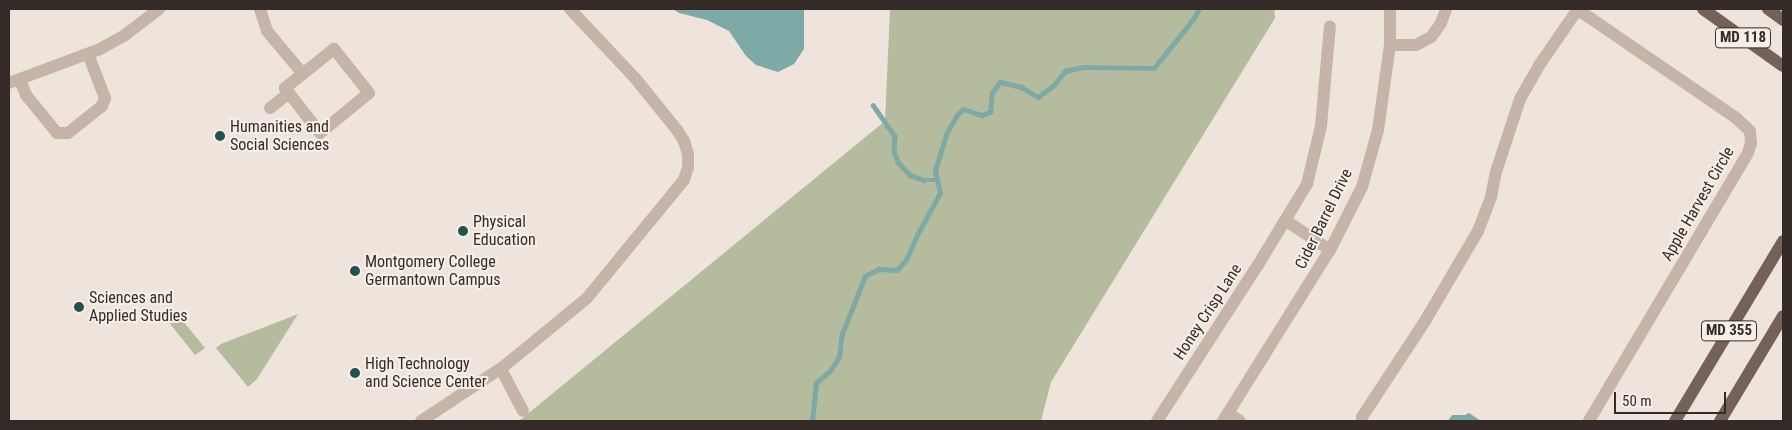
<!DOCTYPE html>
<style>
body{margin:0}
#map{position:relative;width:1792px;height:430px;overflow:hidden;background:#efe4dc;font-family:"Roboto Condensed",sans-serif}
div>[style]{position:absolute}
.green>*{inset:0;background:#b4bc9d}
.water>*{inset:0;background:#7da9a7}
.stream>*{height:4.5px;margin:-2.25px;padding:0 2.25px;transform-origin:2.25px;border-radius:2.25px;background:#7da9a7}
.minor>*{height:12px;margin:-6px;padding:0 6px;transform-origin:6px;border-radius:6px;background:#c6b4a9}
.major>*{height:12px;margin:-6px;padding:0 6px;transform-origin:6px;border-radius:6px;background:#74615a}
.dots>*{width:14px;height:14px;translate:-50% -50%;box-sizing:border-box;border:2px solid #f7efe7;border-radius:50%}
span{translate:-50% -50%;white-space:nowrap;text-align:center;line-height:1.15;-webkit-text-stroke:4px #f7efe7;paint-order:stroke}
.shield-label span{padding:1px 4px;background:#f7efe7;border:1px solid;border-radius:4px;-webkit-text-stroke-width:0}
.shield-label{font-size:15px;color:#342b28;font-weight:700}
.poi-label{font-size:16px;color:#342b28}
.left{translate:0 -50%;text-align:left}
.street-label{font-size:16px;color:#342b28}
.frame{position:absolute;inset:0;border:10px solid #342b28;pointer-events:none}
.scale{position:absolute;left:1614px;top:392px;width:112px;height:22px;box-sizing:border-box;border:2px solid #342b28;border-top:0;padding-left:6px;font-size:15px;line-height:18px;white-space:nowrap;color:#342b28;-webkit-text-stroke:4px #f7efe7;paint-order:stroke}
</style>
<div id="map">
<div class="green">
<div style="clip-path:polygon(890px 9px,1274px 9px,1275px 18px,1051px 382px,1041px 421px,519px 421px,885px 121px)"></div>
<div style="clip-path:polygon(170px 309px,172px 312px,174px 310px,205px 348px,195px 355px,163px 315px)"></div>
<div style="clip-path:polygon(298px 314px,257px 379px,248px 387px,216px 348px,221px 344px)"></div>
</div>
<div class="water">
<div style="clip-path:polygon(673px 9px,804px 9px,804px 49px,794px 64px,778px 72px,756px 65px,746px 56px,729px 31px,707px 20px,679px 13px)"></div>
<div style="clip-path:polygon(1469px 413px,1481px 421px,1448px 421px,1452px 415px,1465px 415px)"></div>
</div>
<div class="stream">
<div style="left:873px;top:105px;width:38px;rotate:55deg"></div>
<div style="left:895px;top:136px;width:15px;rotate:94deg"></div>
<div style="left:894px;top:151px;width:12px;rotate:70deg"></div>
<div style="left:898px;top:162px;width:18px;rotate:47deg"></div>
<div style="left:910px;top:175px;width:15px;rotate:20deg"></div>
<div style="left:924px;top:180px;width:13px"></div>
<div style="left:812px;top:421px;width:38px;rotate:-84deg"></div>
<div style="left:816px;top:383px;width:18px;rotate:-41deg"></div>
<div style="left:830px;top:371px;width:17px;rotate:-57deg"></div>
<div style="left:839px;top:357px;width:23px;rotate:-83deg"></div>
<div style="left:842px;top:334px;width:62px;rotate:-68.4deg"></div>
<div style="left:865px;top:276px;width:16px;rotate:-27deg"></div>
<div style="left:879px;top:269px;width:18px;rotate:3deg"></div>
<div style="left:897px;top:270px;width:13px;rotate:-48deg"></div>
<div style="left:906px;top:260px;width:27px;rotate:-66deg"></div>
<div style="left:917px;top:235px;width:48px;rotate:-61.3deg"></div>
<div style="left:940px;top:193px;width:23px;rotate:-103deg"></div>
<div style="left:935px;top:171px;width:39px;rotate:-73deg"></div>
<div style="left:946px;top:134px;width:22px;rotate:-60deg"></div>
<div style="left:957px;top:115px;width:8px;rotate:-45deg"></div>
<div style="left:963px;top:109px;width:20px;rotate:18deg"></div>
<div style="left:982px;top:115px;width:9px;rotate:-21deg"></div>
<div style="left:990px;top:112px;width:19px;rotate:-84deg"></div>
<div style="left:992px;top:93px;width:14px;rotate:-54deg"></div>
<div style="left:1000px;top:82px;width:22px;rotate:13deg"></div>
<div style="left:1021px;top:87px;width:20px;rotate:30deg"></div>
<div style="left:1038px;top:97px;width:20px;rotate:-37deg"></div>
<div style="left:1054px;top:85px;width:18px;rotate:-52deg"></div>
<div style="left:1065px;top:71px;width:19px;rotate:-12deg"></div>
<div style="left:1084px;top:67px;width:70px;rotate:0.8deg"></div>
<div style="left:1154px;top:68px;width:64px;rotate:-51.3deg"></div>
<div style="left:1194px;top:18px;width:10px;rotate:-61deg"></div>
</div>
<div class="minor">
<div style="left:260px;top:9px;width:23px;rotate:72deg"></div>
<div style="left:267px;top:31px;width:56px;rotate:50.1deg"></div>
<div style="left:1577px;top:9px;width:193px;rotate:34.4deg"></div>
<div style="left:1736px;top:118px;width:19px;rotate:43deg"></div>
<div style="left:1750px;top:131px;width:12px;rotate:85deg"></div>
<div style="left:1751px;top:143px;width:10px;rotate:107deg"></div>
<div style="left:1748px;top:153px;width:312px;rotate:120.7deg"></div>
<div style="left:1390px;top:45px;width:26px"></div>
<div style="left:1416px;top:45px;width:17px;rotate:-28deg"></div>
<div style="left:1431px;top:37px;width:17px;rotate:-54deg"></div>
<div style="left:1441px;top:23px;width:15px;rotate:-70deg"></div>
<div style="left:334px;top:49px;width:56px;rotate:51.5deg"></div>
<div style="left:369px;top:93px;width:63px;rotate:140.8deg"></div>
<div style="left:320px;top:133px;width:57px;rotate:-127.9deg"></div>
<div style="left:285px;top:88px;width:63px;rotate:-38.5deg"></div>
<div style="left:20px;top:80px;width:16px;rotate:68deg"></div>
<div style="left:26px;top:95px;width:49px;rotate:50.8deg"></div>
<div style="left:57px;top:133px;width:11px"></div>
<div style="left:68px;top:133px;width:43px;rotate:-38.5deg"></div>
<div style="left:102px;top:106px;width:9px;rotate:-69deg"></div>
<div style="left:105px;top:98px;width:47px;rotate:-111.1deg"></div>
<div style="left:9px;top:83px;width:97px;rotate:-20.5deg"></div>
<div style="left:100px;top:49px;width:29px;rotate:-29deg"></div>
<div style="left:125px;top:35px;width:43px;rotate:-37.4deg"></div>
<div style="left:270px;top:108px;width:24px;rotate:-38deg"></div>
<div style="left:1285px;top:220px;width:54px;rotate:33.7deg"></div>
<div style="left:501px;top:369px;width:47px;rotate:62.4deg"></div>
<div style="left:1228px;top:413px;width:14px;rotate:34deg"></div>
<div style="left:421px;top:421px;width:98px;rotate:-33.4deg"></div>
<div style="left:503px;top:367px;width:109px;rotate:-39.4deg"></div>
<div style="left:587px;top:298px;width:153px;rotate:-50.6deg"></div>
<div style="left:684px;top:180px;width:14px;rotate:-73deg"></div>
<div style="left:688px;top:167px;width:13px;rotate:-90deg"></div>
<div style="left:688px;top:154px;width:14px;rotate:-107deg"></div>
<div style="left:684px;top:141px;width:13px;rotate:-122deg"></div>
<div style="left:677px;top:130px;width:67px;rotate:-128.9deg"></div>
<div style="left:635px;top:78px;width:95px;rotate:-133.3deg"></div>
<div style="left:1157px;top:421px;width:186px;rotate:-57.1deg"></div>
<div style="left:1258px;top:265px;width:95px;rotate:-58.8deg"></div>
<div style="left:1307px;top:184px;width:60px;rotate:-76.4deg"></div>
<div style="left:1321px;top:126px;width:100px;rotate:-84.9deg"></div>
<div style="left:1223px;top:421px;width:202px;rotate:-58deg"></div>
<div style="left:1330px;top:250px;width:71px;rotate:-63.1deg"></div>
<div style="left:1362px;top:187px;width:59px;rotate:-74.3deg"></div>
<div style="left:1378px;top:130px;width:86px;rotate:-82deg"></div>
<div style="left:1390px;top:45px;width:36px;rotate:-90deg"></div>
<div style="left:1362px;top:421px;width:4px;rotate:-90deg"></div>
<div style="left:1362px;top:417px;width:115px;rotate:-56.7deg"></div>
<div style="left:1425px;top:321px;width:104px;rotate:-59.5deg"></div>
<div style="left:1478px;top:231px;width:36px;rotate:-69deg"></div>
<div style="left:1491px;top:197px;width:25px;rotate:-79deg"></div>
<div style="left:1496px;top:172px;width:77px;rotate:-71.8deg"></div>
<div style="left:1520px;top:99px;width:40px;rotate:-60.3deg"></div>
<div style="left:1540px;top:64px;width:67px;rotate:-55.4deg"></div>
</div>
<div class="major">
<div style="left:1703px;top:9px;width:98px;rotate:35.5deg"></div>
<div style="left:1768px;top:9px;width:19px;rotate:36deg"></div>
<div style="left:1675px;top:421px;width:210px;rotate:-59deg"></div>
<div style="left:1720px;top:421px;width:122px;rotate:-59deg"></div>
</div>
<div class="dots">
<div style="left:220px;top:136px;background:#225150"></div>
<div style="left:463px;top:231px;background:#225150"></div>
<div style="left:355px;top:271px;background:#225150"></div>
<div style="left:79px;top:307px;background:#225150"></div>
<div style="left:355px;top:373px;background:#225150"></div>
</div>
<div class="shield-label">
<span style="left:1743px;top:38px">MD 118</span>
<span style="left:1729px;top:331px">MD 355</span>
</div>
<div class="poi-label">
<span class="left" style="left:230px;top:136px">Humanities and<br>Social Sciences</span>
<span class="left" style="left:473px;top:231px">Physical<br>Education</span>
<span class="left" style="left:365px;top:271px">Montgomery College<br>Germantown Campus</span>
<span class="left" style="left:89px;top:307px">Sciences and<br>Applied Studies</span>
<span class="left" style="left:365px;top:373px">High Technology<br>and Science Center</span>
</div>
<div class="street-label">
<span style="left:1698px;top:204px;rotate:-60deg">Apple Harvest Circle</span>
<span style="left:1324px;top:219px;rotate:-64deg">Cider Barrel Drive</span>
<span style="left:1208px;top:312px;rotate:-57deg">Honey Crisp Lane</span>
</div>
<div class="frame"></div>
<div class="scale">50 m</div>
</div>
